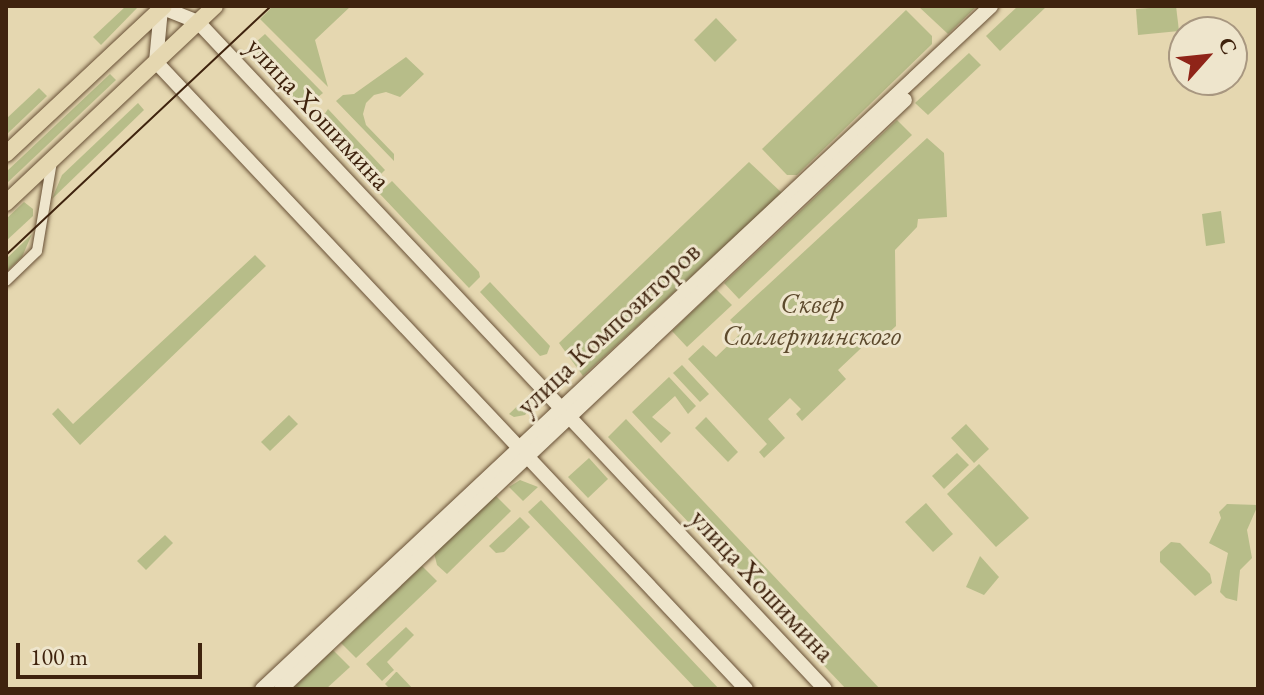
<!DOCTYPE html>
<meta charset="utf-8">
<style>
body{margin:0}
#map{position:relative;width:1264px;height:695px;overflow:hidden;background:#e5d7b0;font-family:"EB Garamond",serif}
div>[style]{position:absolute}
.green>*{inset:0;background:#b7bd89}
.roads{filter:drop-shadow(0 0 2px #685036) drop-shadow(0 0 2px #685036)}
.minor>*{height:10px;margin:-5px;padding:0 5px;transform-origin:5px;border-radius:5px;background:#eee5cc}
.tertiary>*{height:14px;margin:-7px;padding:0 7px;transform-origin:7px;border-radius:7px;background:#eee5cc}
.primary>*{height:16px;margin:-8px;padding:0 8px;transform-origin:8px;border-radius:8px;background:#e5d7b0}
.tram>*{height:2px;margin:-1px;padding:0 1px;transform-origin:1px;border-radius:1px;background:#3f230e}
span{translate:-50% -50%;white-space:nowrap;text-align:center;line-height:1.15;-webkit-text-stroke:6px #eee5cc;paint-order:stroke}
.street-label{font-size:28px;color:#3f230e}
.park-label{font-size:28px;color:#5d4a2d;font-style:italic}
.frame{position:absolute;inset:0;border:8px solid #3f230e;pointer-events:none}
.north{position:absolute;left:1168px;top:16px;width:80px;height:80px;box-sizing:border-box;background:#eee5cc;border:2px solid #a89780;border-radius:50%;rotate:63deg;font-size:22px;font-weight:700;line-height:32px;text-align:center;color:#3f230e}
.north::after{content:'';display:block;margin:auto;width:28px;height:36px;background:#8f2418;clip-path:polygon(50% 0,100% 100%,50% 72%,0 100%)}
.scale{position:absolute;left:16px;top:643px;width:186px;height:36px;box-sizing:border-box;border:4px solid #3f230e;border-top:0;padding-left:10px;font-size:24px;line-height:28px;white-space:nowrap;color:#3f230e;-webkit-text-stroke:6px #eee5cc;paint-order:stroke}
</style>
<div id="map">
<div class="green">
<div style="clip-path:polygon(126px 6px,139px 6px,101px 45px,93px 37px)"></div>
<div style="clip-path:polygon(273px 6px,351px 6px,315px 40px,328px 87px,260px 19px)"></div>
<div style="clip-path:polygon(918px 6px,977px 6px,948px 34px)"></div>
<div style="clip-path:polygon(1018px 6px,1047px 6px,1000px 51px,986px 36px)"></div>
<div style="clip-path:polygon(1176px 6px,1179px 31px,1138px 35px,1136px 9px)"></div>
<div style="clip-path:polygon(906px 10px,932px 36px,932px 44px,797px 175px,787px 175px,762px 149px)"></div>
<div style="clip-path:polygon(716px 18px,737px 40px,715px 62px,694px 40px)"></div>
<div style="clip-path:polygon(265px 34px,323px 93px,312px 102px,297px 104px,246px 51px)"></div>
<div style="clip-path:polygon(969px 53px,981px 65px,928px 115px,915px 103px)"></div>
<div style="clip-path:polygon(406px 57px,424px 74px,400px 97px,386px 92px,374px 95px,366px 103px,363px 114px,366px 125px,394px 154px,394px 161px,336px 101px,343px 95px,354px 94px)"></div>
<div style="clip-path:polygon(110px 74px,116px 80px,6px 184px,6px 172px)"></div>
<div style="clip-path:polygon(39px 88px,47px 96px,6px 135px,6px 119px)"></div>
<div style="clip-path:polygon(138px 103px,144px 110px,52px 199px,62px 175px)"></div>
<div style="clip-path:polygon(328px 109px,385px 170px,373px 182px,322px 128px,319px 122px)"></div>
<div style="clip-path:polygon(897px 120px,912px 135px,739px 299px,724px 283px)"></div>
<div style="clip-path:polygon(927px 138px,944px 153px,947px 217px,918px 219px,917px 227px,895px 250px,896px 326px,884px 337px,876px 334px,838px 370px,846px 379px,802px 421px,796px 414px,801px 409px,790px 398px,768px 419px,785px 438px,764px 458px,759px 452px,767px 444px,688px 359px,703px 345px,716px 357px,742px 332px,730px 320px)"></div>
<div style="clip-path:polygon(749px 162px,782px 193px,583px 376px,559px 343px)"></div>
<div style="clip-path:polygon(392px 181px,479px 272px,480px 277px,469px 288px,379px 193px)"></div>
<div style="clip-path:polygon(24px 202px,33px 209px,33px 216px,6px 241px,6px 219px)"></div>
<div style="clip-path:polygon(1221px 211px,1225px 243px,1206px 246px,1202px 214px)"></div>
<div style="clip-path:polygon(32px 234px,22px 257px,6px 272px,6px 259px)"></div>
<div style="clip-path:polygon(255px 255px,266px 266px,80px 445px,52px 414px,58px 408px,73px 424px)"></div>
<div style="clip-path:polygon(490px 282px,550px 346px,547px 354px,540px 356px,480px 292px)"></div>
<div style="clip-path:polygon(716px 289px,732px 305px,687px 347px,672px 331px)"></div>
<div style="clip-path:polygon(682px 365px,709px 394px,700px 402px,673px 373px)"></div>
<div style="clip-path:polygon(669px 377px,696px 406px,688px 414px,675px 396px,652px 417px,671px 433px,661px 443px,632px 412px)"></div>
<div style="clip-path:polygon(528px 396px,533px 405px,525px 415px,514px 417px,509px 414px)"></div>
<div style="clip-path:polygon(289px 415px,298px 424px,270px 451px,261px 442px)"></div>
<div style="clip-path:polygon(706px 417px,738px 452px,728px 462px,695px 428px)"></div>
<div style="clip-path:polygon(626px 419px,880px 689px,846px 689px,608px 437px)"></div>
<div style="clip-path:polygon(966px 424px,989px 449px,974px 463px,951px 438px)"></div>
<div style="clip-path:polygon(957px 453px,969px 465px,944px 489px,932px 476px)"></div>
<div style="clip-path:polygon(589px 458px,608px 479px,588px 498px,568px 477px)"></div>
<div style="clip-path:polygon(979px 464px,1029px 518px,996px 547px,947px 494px)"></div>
<div style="clip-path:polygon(520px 480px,538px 487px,523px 501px,509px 487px)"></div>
<div style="clip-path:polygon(495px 495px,511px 511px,447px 574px,437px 565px,434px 553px)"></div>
<div style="clip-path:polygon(541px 500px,719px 689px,696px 689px,528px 512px)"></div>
<div style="clip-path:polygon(926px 503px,953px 534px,933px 552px,905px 522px)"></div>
<div style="clip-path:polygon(1227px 504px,1258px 505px,1247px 530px,1252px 558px,1240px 570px,1237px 601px,1226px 598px,1220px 592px,1228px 553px,1209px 543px,1221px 518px,1219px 512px)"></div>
<div style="clip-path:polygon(520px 517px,530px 527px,504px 552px,496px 553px,489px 546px)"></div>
<div style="clip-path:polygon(165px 535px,173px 543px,146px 570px,137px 561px)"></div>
<div style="clip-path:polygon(1171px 542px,1180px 543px,1210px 574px,1212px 583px,1195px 596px,1160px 562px,1160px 552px)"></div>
<div style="clip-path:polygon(980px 556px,999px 577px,984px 595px,966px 587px)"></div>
<div style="clip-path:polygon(422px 566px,437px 581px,356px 658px,341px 643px)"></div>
<div style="clip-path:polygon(406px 627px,414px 635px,387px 662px,394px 670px,382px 681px,366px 664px)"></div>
<div style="clip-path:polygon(333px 650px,350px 667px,326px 689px,292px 689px)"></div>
<div style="clip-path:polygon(396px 672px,397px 672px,413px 689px,390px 689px,385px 684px)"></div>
</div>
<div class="roads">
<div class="minor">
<div style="left:6px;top:281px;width:43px;rotate:-44.1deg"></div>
<div style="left:37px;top:251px;width:91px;rotate:-80.5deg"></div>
</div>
<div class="tertiary">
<div style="left:158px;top:6px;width:43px;rotate:21.8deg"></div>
<div style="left:198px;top:22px;width:915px;rotate:46.77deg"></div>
<div style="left:161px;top:9px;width:53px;rotate:95.4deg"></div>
<div style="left:156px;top:62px;width:861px;rotate:46.74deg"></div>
<div style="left:262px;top:689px;width:999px;rotate:-43.13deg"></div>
<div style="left:281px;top:689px;width:858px;rotate:-43.35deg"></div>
</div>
<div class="primary">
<div style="left:6px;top:154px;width:216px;rotate:-43.1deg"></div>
<div style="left:6px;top:203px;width:287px;rotate:-43.3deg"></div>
</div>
</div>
<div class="tram">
<div style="left:6px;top:255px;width:364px;rotate:-43.2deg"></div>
</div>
<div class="street-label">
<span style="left:319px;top:113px;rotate:47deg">улица Хошимина</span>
<span style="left:608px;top:328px;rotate:-43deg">улица Композиторов</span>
<span style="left:763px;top:585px;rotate:47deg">улица Хошимина</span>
</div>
<div class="park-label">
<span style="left:812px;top:319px">Сквер<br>Соллертинского</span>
</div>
<div class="frame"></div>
<div class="north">С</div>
<div class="scale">100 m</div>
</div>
